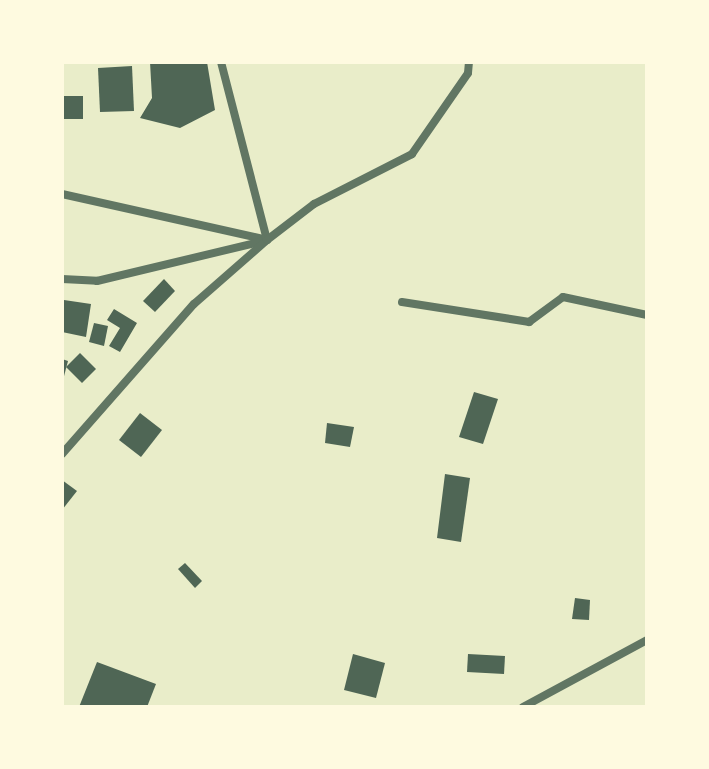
<!DOCTYPE html>
<style>
body{margin:0}
#map{position:relative;width:709px;height:769px;overflow:hidden;background:#e9edc9;font-family:"Varela Round",sans-serif}
div>[style]{position:absolute}
.building>*{inset:0;background:#4f6655}
.minor>*{height:8px;margin:-4px;padding:0 4px;transform-origin:4px;border-radius:4px;background:#617663}
span{translate:-50% -50%;white-space:nowrap;text-align:center;line-height:1.15;-webkit-text-stroke:7px #fefae0;paint-order:stroke}
.frame{position:absolute;inset:0;border:64px solid #fefae0;pointer-events:none}
</style>
<div id="map">
<div class="building">
<div style="clip-path:polygon(150px 62px,207px 62px,215px 110px,180px 128px,140px 118px,152px 98px)"></div>
<div style="clip-path:polygon(132px 66px,134px 111px,100px 112px,98px 68px)"></div>
<div style="clip-path:polygon(62px 96px,83px 96px,83px 119px,62px 119px)"></div>
<div style="clip-path:polygon(164px 279px,175px 291px,155px 312px,143px 301px)"></div>
<div style="clip-path:polygon(64px 300px,91px 304px,86px 337px,62px 332px)"></div>
<div style="clip-path:polygon(114px 309px,137px 323px,120px 352px,109px 346px,120px 328px,107px 320px)"></div>
<div style="clip-path:polygon(94px 323px,108px 326px,104px 346px,89px 342px)"></div>
<div style="clip-path:polygon(80px 353px,96px 369px,82px 383px,66px 367px)"></div>
<div style="clip-path:polygon(62px 359px,68px 361px,63px 380px,62px 380px)"></div>
<div style="clip-path:polygon(474px 392px,498px 399px,483px 444px,459px 437px)"></div>
<div style="clip-path:polygon(140px 413px,162px 430px,141px 457px,119px 440px)"></div>
<div style="clip-path:polygon(327px 423px,354px 427px,350px 447px,325px 443px)"></div>
<div style="clip-path:polygon(445px 474px,470px 478px,461px 542px,437px 538px)"></div>
<div style="clip-path:polygon(62px 480px,77px 491px,62px 510px)"></div>
<div style="clip-path:polygon(185px 563px,202px 581px,195px 588px,178px 569px)"></div>
<div style="clip-path:polygon(575px 598px,590px 600px,589px 620px,572px 619px)"></div>
<div style="clip-path:polygon(353px 654px,385px 663px,376px 698px,344px 690px)"></div>
<div style="clip-path:polygon(468px 654px,505px 656px,504px 674px,467px 672px)"></div>
<div style="clip-path:polygon(97px 662px,156px 684px,147px 707px,79px 707px)"></div>
</div>
<div class="minor">
<div style="left:221px;top:62px;width:184px;rotate:75.5deg"></div>
<div style="left:62px;top:194px;width:206px;rotate:12.6deg"></div>
<div style="left:62px;top:279px;width:35px;rotate:3deg"></div>
<div style="left:97px;top:281px;width:171px;rotate:-13.5deg"></div>
<div style="left:402px;top:302px;width:129px;rotate:8.9deg"></div>
<div style="left:529px;top:322px;width:42px;rotate:-36.3deg"></div>
<div style="left:563px;top:297px;width:86px;rotate:12.1deg"></div>
<div style="left:62px;top:454px;width:200px;rotate:-48.7deg"></div>
<div style="left:194px;top:304px;width:97px;rotate:-41.2deg"></div>
<div style="left:267px;top:240px;width:59px;rotate:-37.5deg"></div>
<div style="left:314px;top:204px;width:110px;rotate:-27deg"></div>
<div style="left:412px;top:154px;width:98px;rotate:-55.3deg"></div>
<div style="left:468px;top:73px;width:11px;rotate:-85deg"></div>
<div style="left:523px;top:707px;width:141px;rotate:-28.4deg"></div>
</div>
<div class="frame"></div>
</div>
